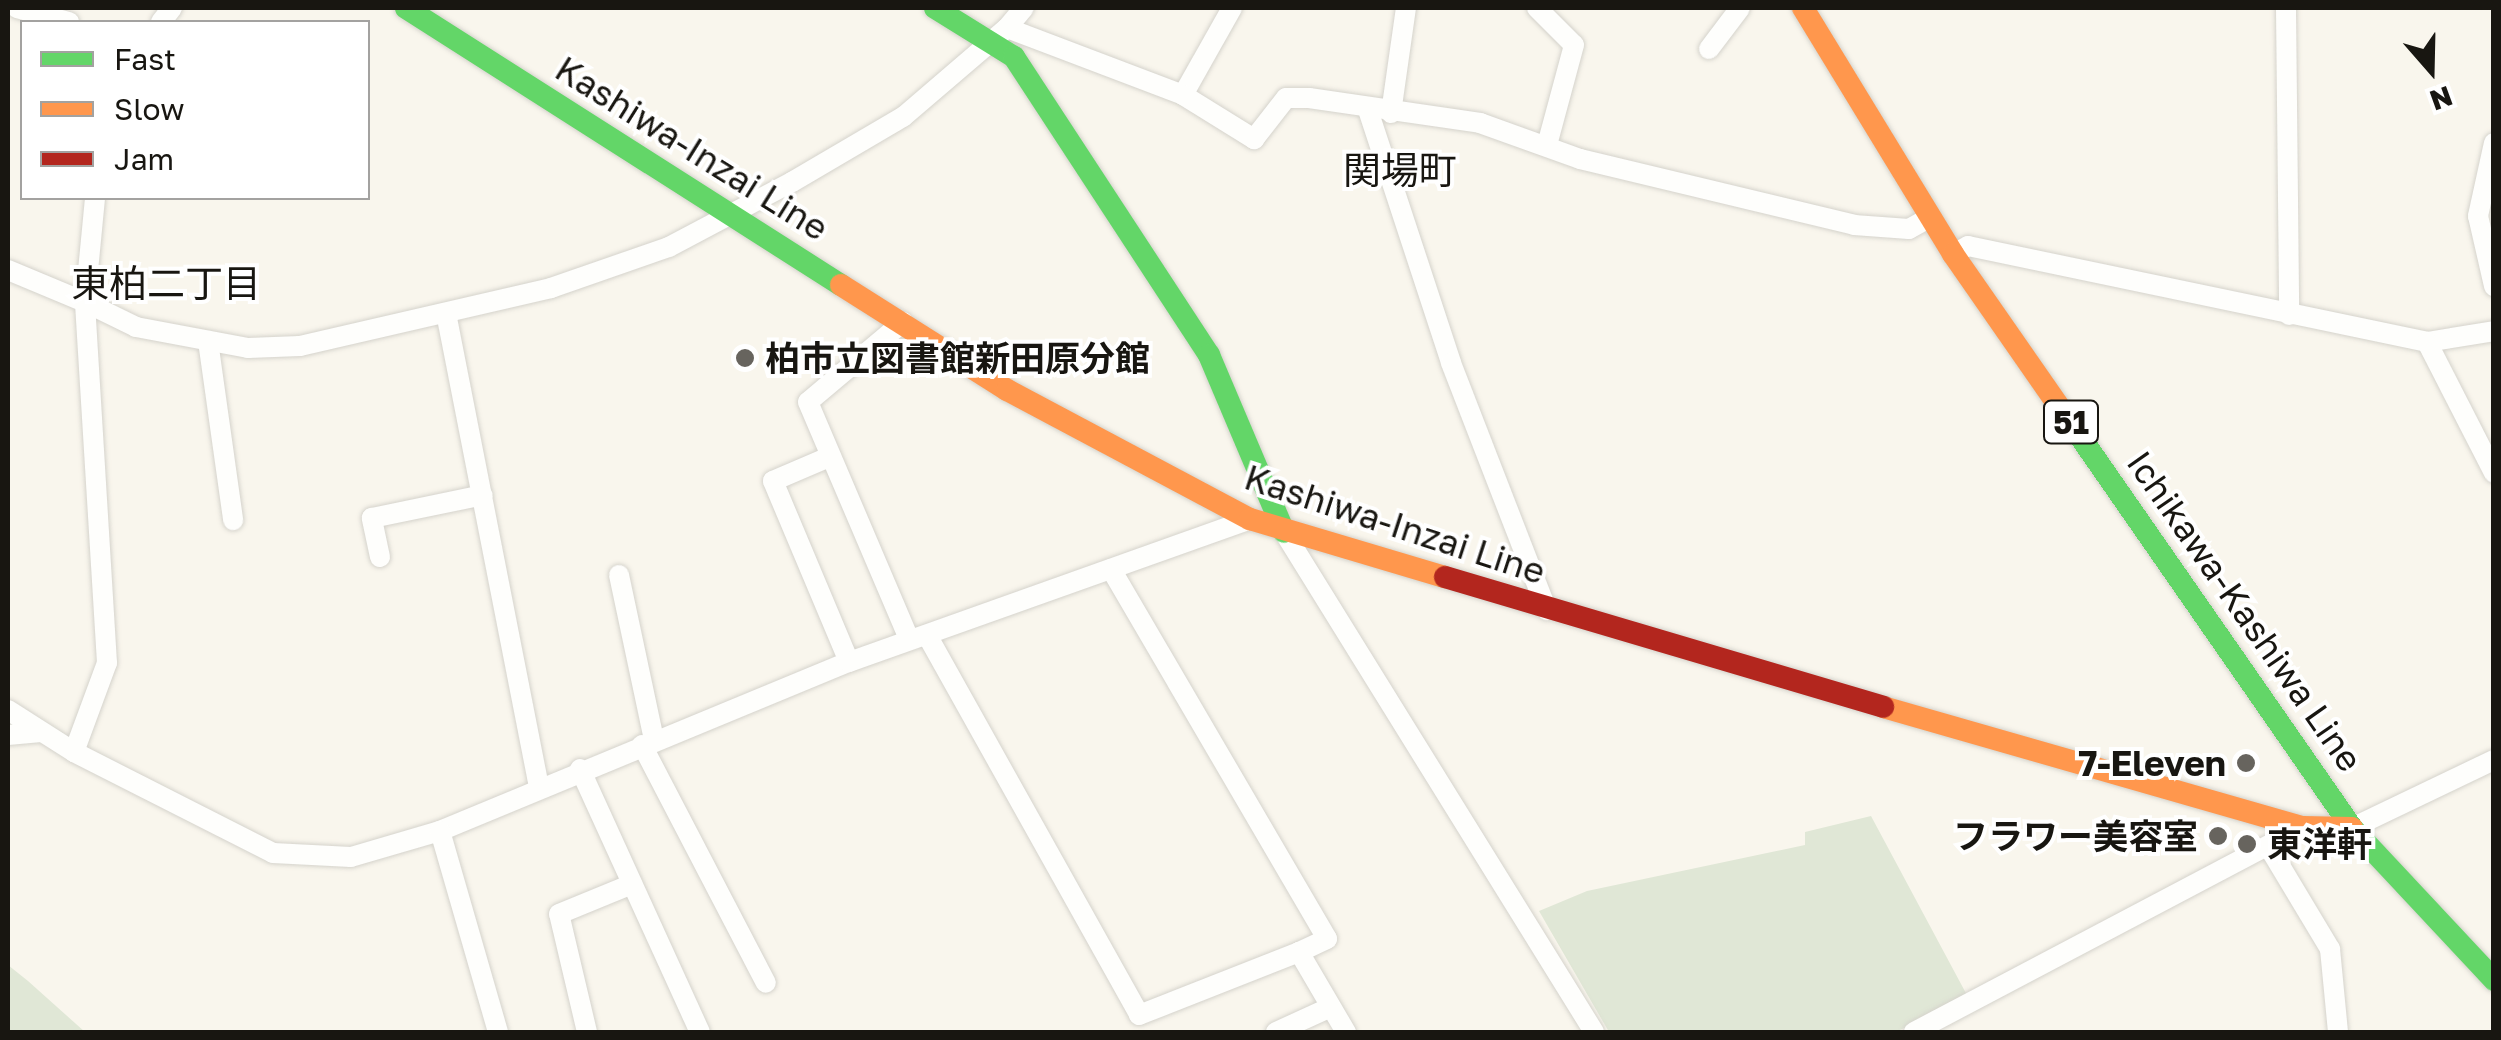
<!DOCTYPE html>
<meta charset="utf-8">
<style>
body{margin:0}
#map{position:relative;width:2501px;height:1040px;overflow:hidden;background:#f9f6ed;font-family:"Golos Text","Noto Sans JP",sans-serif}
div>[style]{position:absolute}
.green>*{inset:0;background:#e0e7d6}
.roads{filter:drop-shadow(0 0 2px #d5d3cc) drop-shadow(0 0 2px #d5d3cc)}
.street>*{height:20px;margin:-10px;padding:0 10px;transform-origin:10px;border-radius:10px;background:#fefefc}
.fast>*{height:22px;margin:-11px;padding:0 11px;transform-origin:11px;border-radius:11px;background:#63d668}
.slow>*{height:22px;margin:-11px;padding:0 11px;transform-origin:11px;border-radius:11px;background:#ff974d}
.jam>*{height:22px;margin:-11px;padding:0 11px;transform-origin:11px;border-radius:11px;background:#b3261e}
.dots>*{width:28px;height:28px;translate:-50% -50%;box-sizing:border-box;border:5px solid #fff;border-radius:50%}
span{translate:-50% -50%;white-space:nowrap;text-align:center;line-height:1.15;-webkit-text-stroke:8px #fff;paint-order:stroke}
.shield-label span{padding:2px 8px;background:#fff;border:2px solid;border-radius:8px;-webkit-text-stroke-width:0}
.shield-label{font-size:32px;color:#181611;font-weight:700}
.street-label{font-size:35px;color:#181611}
.poi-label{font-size:35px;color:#181611;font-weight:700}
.left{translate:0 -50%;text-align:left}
.right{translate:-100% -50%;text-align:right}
.neighbourhood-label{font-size:38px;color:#181611}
.frame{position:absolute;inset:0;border:10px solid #181611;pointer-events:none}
.legend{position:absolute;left:20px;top:20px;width:350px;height:180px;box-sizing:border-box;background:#fff;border:2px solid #a3a2a0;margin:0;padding:12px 18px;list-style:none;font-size:30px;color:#181611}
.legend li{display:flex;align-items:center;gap:20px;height:50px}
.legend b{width:50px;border:2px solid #a3a2a0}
.north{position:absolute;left:2381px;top:20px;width:100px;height:100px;-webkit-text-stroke:8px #fff;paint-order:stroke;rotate:160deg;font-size:28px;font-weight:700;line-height:40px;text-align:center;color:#181611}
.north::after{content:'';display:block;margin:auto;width:35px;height:45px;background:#181611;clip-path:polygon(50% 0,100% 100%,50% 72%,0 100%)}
</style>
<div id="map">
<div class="green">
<div style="clip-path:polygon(1871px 816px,1968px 997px,1896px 1032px,1609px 1032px,1539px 911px,1587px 891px,1805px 845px,1805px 832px)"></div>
<div style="clip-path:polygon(8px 965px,28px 981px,85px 1032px,8px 1032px)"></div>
</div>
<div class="roads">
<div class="street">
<div style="left:17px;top:8px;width:54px;rotate:15.1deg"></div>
<div style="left:1537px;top:8px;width:52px;rotate:45deg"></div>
<div style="left:1574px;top:45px;width:104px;rotate:105.1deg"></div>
<div style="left:2286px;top:8px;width:307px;rotate:89.4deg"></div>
<div style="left:161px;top:22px;width:18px;rotate:-52deg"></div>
<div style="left:1007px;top:28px;width:26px;rotate:-50deg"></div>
<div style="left:1709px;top:49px;width:51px;rotate:-52.9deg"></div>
<div style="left:1183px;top:95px;width:100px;rotate:-60.6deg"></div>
<div style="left:1368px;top:110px;width:266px;rotate:71.8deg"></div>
<div style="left:1451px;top:363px;width:265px;rotate:68.8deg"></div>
<div style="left:1391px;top:113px;width:106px;rotate:-81.9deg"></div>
<div style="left:2494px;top:143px;width:75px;rotate:102.4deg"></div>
<div style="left:2478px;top:216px;width:72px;rotate:77.1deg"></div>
<div style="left:1953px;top:254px;width:17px;rotate:-28deg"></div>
<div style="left:1968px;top:246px;width:469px;rotate:11.8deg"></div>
<div style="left:2427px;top:342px;width:68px;rotate:-9.3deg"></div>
<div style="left:8px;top:270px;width:83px;rotate:22.6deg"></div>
<div style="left:85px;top:302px;width:104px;rotate:-84.5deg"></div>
<div style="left:446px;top:313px;width:484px;rotate:78.9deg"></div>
<div style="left:903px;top:322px;width:124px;rotate:139.9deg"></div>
<div style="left:808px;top:402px;width:258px;rotate:66.9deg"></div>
<div style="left:208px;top:341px;width:181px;rotate:82deg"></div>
<div style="left:2427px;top:342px;width:147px;rotate:62.9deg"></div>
<div style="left:829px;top:457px;width:61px;rotate:156.8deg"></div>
<div style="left:773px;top:481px;width:196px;rotate:67.2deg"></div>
<div style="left:1284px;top:532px;width:588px;rotate:58.2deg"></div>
<div style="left:380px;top:557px;width:40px;rotate:-102deg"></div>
<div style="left:372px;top:518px;width:113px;rotate:-11.7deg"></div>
<div style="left:1111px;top:569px;width:428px;rotate:59.7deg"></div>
<div style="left:1327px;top:939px;width:31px;rotate:155deg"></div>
<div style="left:1299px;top:952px;width:93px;rotate:59.6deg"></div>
<div style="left:619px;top:575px;width:169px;rotate:78deg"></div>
<div style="left:927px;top:635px;width:435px;rotate:60.8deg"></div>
<div style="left:1139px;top:1015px;width:172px;rotate:-21.5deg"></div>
<div style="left:8px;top:710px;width:78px;rotate:32.5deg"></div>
<div style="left:74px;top:752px;width:223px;rotate:26.9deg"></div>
<div style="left:273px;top:853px;width:78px;rotate:2.9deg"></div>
<div style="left:351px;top:857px;width:93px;rotate:-16.3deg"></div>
<div style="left:440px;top:831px;width:443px;rotate:-22.5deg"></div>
<div style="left:849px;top:662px;width:426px;rotate:-19.6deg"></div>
<div style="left:8px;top:735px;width:33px;rotate:-5deg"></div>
<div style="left:642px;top:745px;width:268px;rotate:62.5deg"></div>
<div style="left:74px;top:752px;width:95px;rotate:-69.7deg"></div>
<div style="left:107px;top:663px;width:362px;rotate:-93.5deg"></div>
<div style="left:85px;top:302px;width:57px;rotate:26.1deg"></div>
<div style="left:136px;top:327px;width:114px;rotate:10.6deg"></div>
<div style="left:248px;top:348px;width:52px;rotate:-2.2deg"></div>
<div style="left:300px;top:346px;width:258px;rotate:-13deg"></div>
<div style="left:551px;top:288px;width:125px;rotate:-19.2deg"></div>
<div style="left:669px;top:247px;width:139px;rotate:-27.9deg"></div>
<div style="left:792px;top:182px;width:129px;rotate:-30.4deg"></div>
<div style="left:903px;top:117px;width:137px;rotate:-40.6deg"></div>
<div style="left:1007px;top:28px;width:188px;rotate:20.8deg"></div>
<div style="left:1183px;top:95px;width:84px;rotate:31.8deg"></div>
<div style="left:1254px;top:139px;width:52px;rotate:-52deg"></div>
<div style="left:1286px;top:98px;width:23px"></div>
<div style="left:1309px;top:98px;width:173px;rotate:8.3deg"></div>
<div style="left:1480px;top:123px;width:106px;rotate:19.8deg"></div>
<div style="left:1580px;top:159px;width:282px;rotate:13.5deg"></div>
<div style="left:1854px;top:225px;width:55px;rotate:4.2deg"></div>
<div style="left:1909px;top:229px;width:23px;rotate:-29deg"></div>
<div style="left:580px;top:769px;width:289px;rotate:65.5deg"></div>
<div style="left:2352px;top:828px;width:157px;rotate:-25.6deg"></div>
<div style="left:440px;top:831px;width:209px;rotate:73.9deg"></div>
<div style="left:2270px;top:849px;width:117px;rotate:59deg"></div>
<div style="left:2330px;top:949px;width:83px;rotate:84.5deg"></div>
<div style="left:587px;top:1032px;width:121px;rotate:-103.3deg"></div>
<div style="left:559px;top:914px;width:79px;rotate:-22.3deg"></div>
<div style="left:1276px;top:1032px;width:60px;rotate:-24.4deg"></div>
<div style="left:1914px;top:1032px;width:439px;rotate:-27.8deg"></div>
</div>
<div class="fast">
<div style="left:406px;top:8px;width:516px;rotate:32.49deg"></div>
<div style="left:935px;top:8px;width:93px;rotate:31.8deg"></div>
<div style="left:1014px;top:57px;width:356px;rotate:56.8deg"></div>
<div style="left:1209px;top:355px;width:192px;rotate:67deg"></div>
<div style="left:2072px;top:425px;width:491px;rotate:55.2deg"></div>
<div style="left:2352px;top:828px;width:208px;rotate:46.9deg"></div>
</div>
<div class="slow">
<div style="left:1803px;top:8px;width:288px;rotate:58.6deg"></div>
<div style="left:1953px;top:254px;width:208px;rotate:55.2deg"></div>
<div style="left:841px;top:285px;width:196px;rotate:32.3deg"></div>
<div style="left:1007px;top:390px;width:275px;rotate:28deg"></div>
<div style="left:1250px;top:519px;width:203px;rotate:16.6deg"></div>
<div style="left:1883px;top:707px;width:436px;rotate:16deg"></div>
<div style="left:2302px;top:827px;width:50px;rotate:1.1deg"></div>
</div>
<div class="jam">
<div style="left:1445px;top:577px;width:457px;rotate:16.5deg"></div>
</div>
</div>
<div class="dots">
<div style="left:745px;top:358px;background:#67645e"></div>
<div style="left:2246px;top:763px;background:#67645e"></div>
<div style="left:2218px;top:836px;background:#67645e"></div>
<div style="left:2247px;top:844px;background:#67645e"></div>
</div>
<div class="shield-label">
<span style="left:2071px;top:422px">51</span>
</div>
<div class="street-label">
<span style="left:692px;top:148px;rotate:32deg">Kashiwa-Inzai Line</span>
<span style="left:1395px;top:524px;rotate:18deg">Kashiwa-Inzai Line</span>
<span style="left:2245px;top:611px;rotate:55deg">Ichikawa-Kashiwa Line</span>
</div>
<div class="poi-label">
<span class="left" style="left:765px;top:358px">柏市立図書館新田原分館</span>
<span class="right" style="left:2226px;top:763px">7-Eleven</span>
<span class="right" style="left:2198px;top:836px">フラワー美容室</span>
<span class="left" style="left:2267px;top:844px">東洋軒</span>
</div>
<div class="neighbourhood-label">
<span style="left:1400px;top:170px">関場町</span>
<span style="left:166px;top:283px">東柏二丁目</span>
</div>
<div class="frame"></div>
<ul class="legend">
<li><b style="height:12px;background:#63d668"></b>Fast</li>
<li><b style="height:12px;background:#ff974d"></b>Slow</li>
<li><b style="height:12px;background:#b3261e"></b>Jam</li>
</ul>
<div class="north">N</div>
</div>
